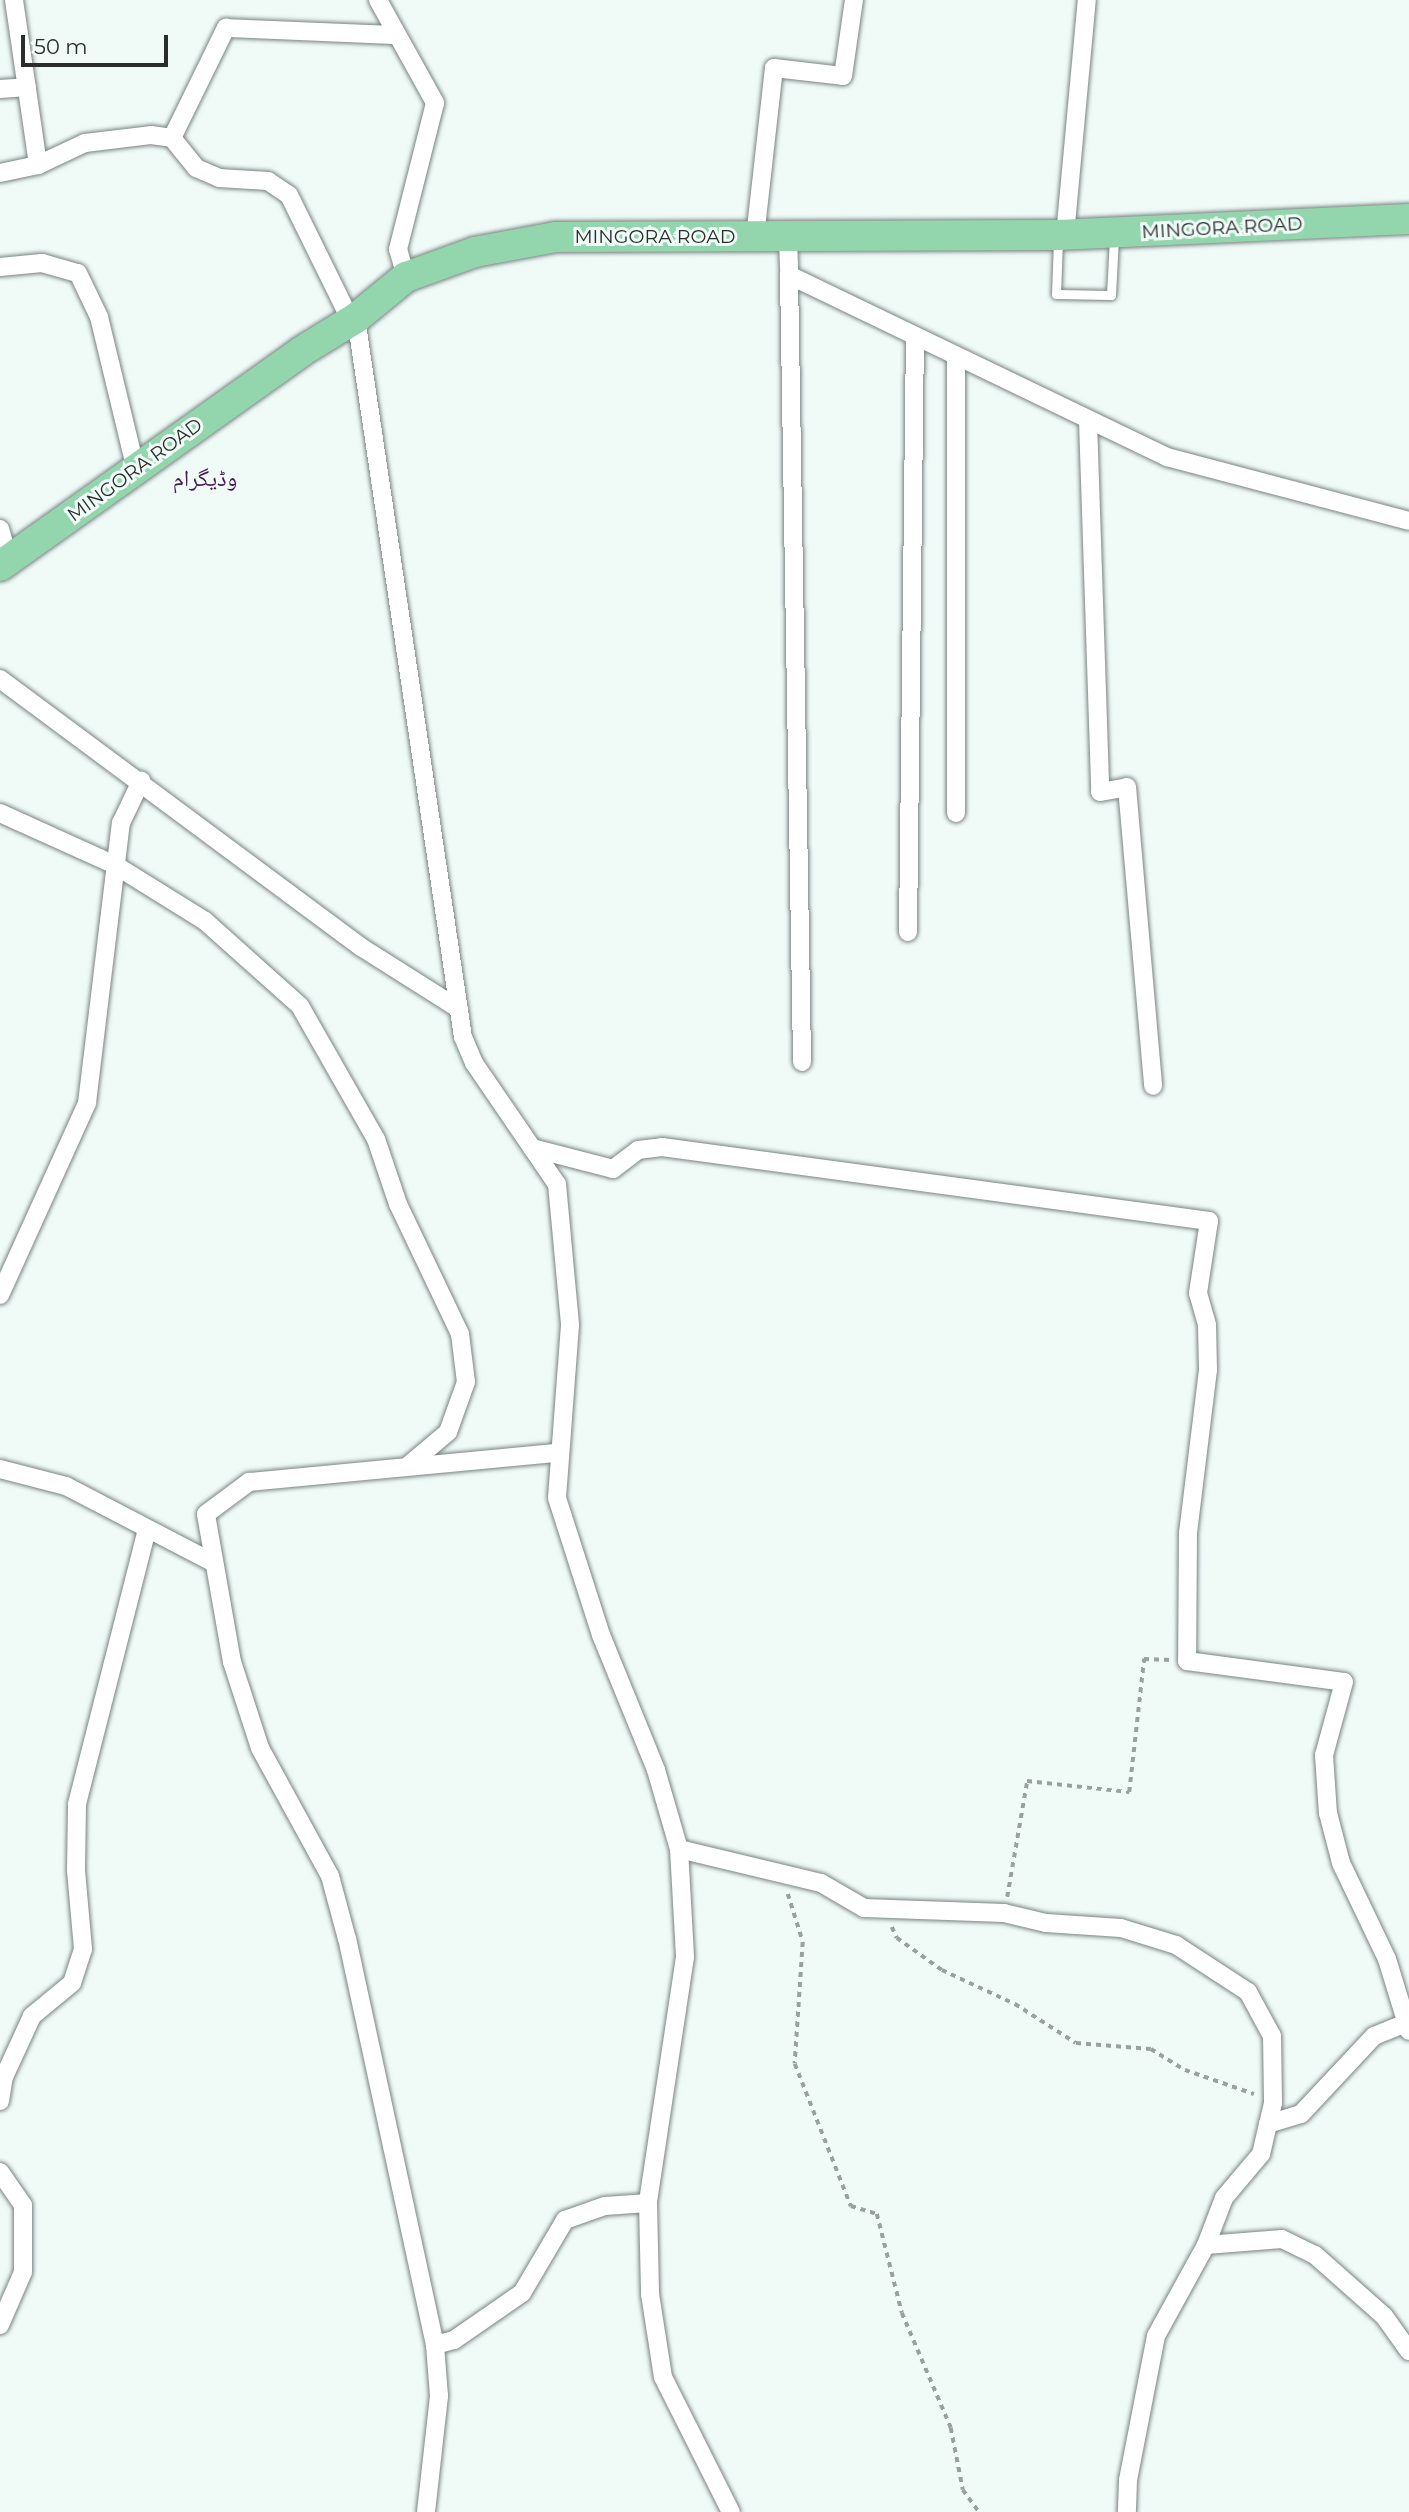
<!DOCTYPE html>
<meta charset="utf-8">
<style>
body{margin:0}
#map{position:relative;width:1409px;height:2512px;overflow:hidden;background:#f0fbf8;font-family:Montserrat,"Noto Naskh Arabic",sans-serif}
div>[style]{position:absolute}
.path>*{height:3.5px;margin-top:-1.75px;transform-origin:0;background:repeating-linear-gradient(90deg,#99a19f 0 5px,transparent 0 10px)}
.roads{filter:drop-shadow(0 0 2px #798381) drop-shadow(0 0 2px #798381)}
.service>*{height:9px;margin:-4.5px;padding:0 4.5px;transform-origin:4.5px;border-radius:4.5px;background:#fff}
.minor>*{height:18px;margin:-9px;padding:0 9px;transform-origin:9px;border-radius:9px;background:#fff}
.trunk>*{height:30px;margin:-15px;padding:0 15px;transform-origin:15px;border-radius:15px;background:#93d6ae}
span{translate:-50% -50%;white-space:nowrap;text-align:center;line-height:1.15;-webkit-text-stroke:6px #f0fbf8;paint-order:stroke}
.street-label{font-size:19px;color:#292d2c}
.quarter-label{font-size:23px;color:#421c51}
.scale{position:absolute;left:21px;top:35px;width:147px;height:32px;box-sizing:border-box;border:4px solid #292d2c;border-top:0;padding-left:9px;font-size:21px;line-height:24px;white-space:nowrap;color:#292d2c;-webkit-text-stroke:5px #f0fbf8;paint-order:stroke}
</style>
<div id="map">
<div class="path">
<div style="left:788px;top:1894px;width:50px;rotate:72.6deg"></div>
<div style="left:803px;top:1942px;width:122px;rotate:93.8deg"></div>
<div style="left:795px;top:2064px;width:153px;rotate:68.5deg"></div>
<div style="left:851px;top:2206px;width:27px;rotate:17deg"></div>
<div style="left:877px;top:2214px;width:102px;rotate:75.8deg"></div>
<div style="left:902px;top:2313px;width:125px;rotate:66.9deg"></div>
<div style="left:951px;top:2428px;width:63px;rotate:79deg"></div>
<div style="left:963px;top:2490px;width:27px;rotate:54deg"></div>
<div style="left:1007px;top:1897px;width:118px;rotate:-80.2deg"></div>
<div style="left:1027px;top:1781px;width:103px;rotate:6.2deg"></div>
<div style="left:1129px;top:1792px;width:134px;rotate:-83.6deg"></div>
<div style="left:1144px;top:1659px;width:27px;rotate:2deg"></div>
<div style="left:892px;top:1927px;width:12px;rotate:66deg"></div>
<div style="left:897px;top:1938px;width:55px;rotate:35.4deg"></div>
<div style="left:942px;top:1970px;width:81px;rotate:25deg"></div>
<div style="left:1015px;top:2004px;width:72px;rotate:32.6deg"></div>
<div style="left:1076px;top:2043px;width:75px;rotate:4.6deg"></div>
<div style="left:1151px;top:2049px;width:40px;rotate:32deg"></div>
<div style="left:1185px;top:2070px;width:73px;rotate:19.2deg"></div>
</div>
<div class="roads">
<div class="service">
<div style="left:1058px;top:240px;width:54px;rotate:92.1deg"></div>
<div style="left:1056px;top:294px;width:55px;rotate:1deg"></div>
<div style="left:1111px;top:295px;width:58px;rotate:-87deg"></div>
</div>
<div class="minor">
<div style="left:14px;top:0;width:167px;rotate:81.7deg"></div>
<div style="left:378px;top:0;width:118px;rotate:61deg"></div>
<div style="left:435px;top:103px;width:151px;rotate:104.2deg"></div>
<div style="left:398px;top:249px;width:29px;rotate:74deg"></div>
<div style="left:0;top:89px;width:27px;rotate:-4deg"></div>
<div style="left:172px;top:138px;width:123px;rotate:-63.9deg"></div>
<div style="left:226px;top:28px;width:170px;rotate:2.4deg"></div>
<div style="left:0;top:173px;width:39px;rotate:-12deg"></div>
<div style="left:38px;top:165px;width:52px;rotate:-25.1deg"></div>
<div style="left:85px;top:143px;width:66px;rotate:-6.9deg"></div>
<div style="left:151px;top:135px;width:21px;rotate:8deg"></div>
<div style="left:172px;top:138px;width:38px;rotate:51deg"></div>
<div style="left:196px;top:168px;width:25px;rotate:23deg"></div>
<div style="left:219px;top:178px;width:49px;rotate:3.5deg"></div>
<div style="left:268px;top:181px;width:25px;rotate:34deg"></div>
<div style="left:289px;top:195px;width:140px;rotate:63.8deg"></div>
<div style="left:1065px;top:235px;width:236px;rotate:-84.7deg"></div>
<div style="left:755px;top:237px;width:170px;rotate:-83.6deg"></div>
<div style="left:774px;top:68px;width:69px;rotate:6.6deg"></div>
<div style="left:843px;top:76px;width:77px;rotate:-81.8deg"></div>
<div style="left:788px;top:238px;width:37px;rotate:88deg"></div>
<div style="left:789px;top:275px;width:420px;rotate:25.7deg"></div>
<div style="left:1167px;top:457px;width:250px;rotate:14.8deg"></div>
<div style="left:0;top:267px;width:42px;rotate:-5.4deg"></div>
<div style="left:42px;top:263px;width:37px;rotate:16deg"></div>
<div style="left:78px;top:273px;width:49px;rotate:64.5deg"></div>
<div style="left:99px;top:317px;width:157px;rotate:76.4deg"></div>
<div style="left:789px;top:275px;width:787px;rotate:89.05deg"></div>
<div style="left:356px;top:318px;width:727px;rotate:81.54deg"></div>
<div style="left:463px;top:1037px;width:28px;rotate:67deg"></div>
<div style="left:474px;top:1063px;width:147px;rotate:55.6deg"></div>
<div style="left:557px;top:1184px;width:142px;rotate:84.7deg"></div>
<div style="left:570px;top:1325px;width:173px;rotate:94.3deg"></div>
<div style="left:557px;top:1498px;width:144px;rotate:72.2deg"></div>
<div style="left:601px;top:1635px;width:146px;rotate:67.8deg"></div>
<div style="left:656px;top:1770px;width:82px;rotate:73.8deg"></div>
<div style="left:679px;top:1849px;width:108px;rotate:86.8deg"></div>
<div style="left:685px;top:1957px;width:249px;rotate:98.6deg"></div>
<div style="left:648px;top:2203px;width:91px;rotate:88.7deg"></div>
<div style="left:650px;top:2294px;width:84px;rotate:81.1deg"></div>
<div style="left:663px;top:2377px;width:151px;rotate:63.3deg"></div>
<div style="left:956px;top:359px;width:454px;rotate:90deg"></div>
<div style="left:1088px;top:421px;width:371px;rotate:88.1deg"></div>
<div style="left:1100px;top:792px;width:27px;rotate:-10deg"></div>
<div style="left:1127px;top:787px;width:300px;rotate:85deg"></div>
<div style="left:0;top:529px;width:32px;rotate:74deg"></div>
<div style="left:0;top:679px;width:450px;rotate:36.6deg"></div>
<div style="left:361px;top:947px;width:116px;rotate:32.3deg"></div>
<div style="left:0;top:813px;width:126px;rotate:24.3deg"></div>
<div style="left:115px;top:865px;width:106px;rotate:31.9deg"></div>
<div style="left:205px;top:921px;width:127px;rotate:41.8deg"></div>
<div style="left:300px;top:1006px;width:153px;rotate:60.3deg"></div>
<div style="left:376px;top:1139px;width:69px;rotate:71.3deg"></div>
<div style="left:398px;top:1204px;width:144px;rotate:64.5deg"></div>
<div style="left:460px;top:1334px;width:48px;rotate:82.9deg"></div>
<div style="left:466px;top:1382px;width:53px;rotate:109.8deg"></div>
<div style="left:448px;top:1432px;width:51px;rotate:139.8deg"></div>
<div style="left:908px;top:932px;width:596px;rotate:-89.33deg"></div>
<div style="left:532px;top:1148px;width:84px;rotate:14.5deg"></div>
<div style="left:613px;top:1169px;width:31px;rotate:-37deg"></div>
<div style="left:638px;top:1150px;width:24px;rotate:-7deg"></div>
<div style="left:662px;top:1147px;width:552px;rotate:7.7deg"></div>
<div style="left:1209px;top:1221px;width:73px;rotate:98.7deg"></div>
<div style="left:1198px;top:1293px;width:33px;rotate:74deg"></div>
<div style="left:1207px;top:1325px;width:45px;rotate:88.7deg"></div>
<div style="left:1208px;top:1370px;width:163px;rotate:97deg"></div>
<div style="left:1188px;top:1532px;width:129px;rotate:90.4deg"></div>
<div style="left:1187px;top:1661px;width:158px;rotate:7.6deg"></div>
<div style="left:1344px;top:1682px;width:76px;rotate:105.3deg"></div>
<div style="left:1324px;top:1755px;width:58px;rotate:86.1deg"></div>
<div style="left:1328px;top:1813px;width:52px;rotate:75.4deg"></div>
<div style="left:1341px;top:1863px;width:106px;rotate:64.4deg"></div>
<div style="left:1387px;top:1959px;width:75px;rotate:73deg"></div>
<div style="left:0;top:1295px;width:211px;rotate:-65.6deg"></div>
<div style="left:87px;top:1103px;width:282px;rotate:-83.1deg"></div>
<div style="left:121px;top:823px;width:47px;rotate:-64.5deg"></div>
<div style="left:0;top:1469px;width:68px;rotate:14.4deg"></div>
<div style="left:66px;top:1486px;width:167px;rotate:27.5deg"></div>
<div style="left:679px;top:1849px;width:146px;rotate:13.5deg"></div>
<div style="left:821px;top:1883px;width:50px;rotate:30.2deg"></div>
<div style="left:864px;top:1908px;width:140px;rotate:2deg"></div>
<div style="left:1004px;top:1913px;width:43px;rotate:13.4deg"></div>
<div style="left:1046px;top:1923px;width:75px;rotate:3.8deg"></div>
<div style="left:1121px;top:1928px;width:58px;rotate:17.2deg"></div>
<div style="left:1176px;top:1945px;width:86px;rotate:33.1deg"></div>
<div style="left:1248px;top:1992px;width:50px;rotate:61.4deg"></div>
<div style="left:1272px;top:2036px;width:67px;rotate:89.1deg"></div>
<div style="left:1273px;top:2103px;width:22px;rotate:103deg"></div>
<div style="left:1268px;top:2124px;width:31px;rotate:103deg"></div>
<div style="left:1261px;top:2154px;width:57px;rotate:130.1deg"></div>
<div style="left:1224px;top:2198px;width:50px;rotate:111deg"></div>
<div style="left:1206px;top:2245px;width:104px;rotate:118.8deg"></div>
<div style="left:1156px;top:2336px;width:147px;rotate:101deg"></div>
<div style="left:1128px;top:2480px;width:32px;rotate:92deg"></div>
<div style="left:0;top:2101px;width:24px;rotate:-81deg"></div>
<div style="left:4px;top:2077px;width:67px;rotate:-65.3deg"></div>
<div style="left:32px;top:2016px;width:52px;rotate:-39.5deg"></div>
<div style="left:72px;top:1983px;width:36px;rotate:-72deg"></div>
<div style="left:83px;top:1949px;width:79px;rotate:-95.1deg"></div>
<div style="left:76px;top:1870px;width:66px;rotate:-89.1deg"></div>
<div style="left:77px;top:1804px;width:283px;rotate:-75.7deg"></div>
<div style="left:1268px;top:2124px;width:34px;rotate:-17deg"></div>
<div style="left:1301px;top:2114px;width:107px;rotate:-46.9deg"></div>
<div style="left:1374px;top:2036px;width:35px;rotate:-22deg"></div>
<div style="left:0;top:2172px;width:40px;rotate:55.1deg"></div>
<div style="left:23px;top:2205px;width:67px;rotate:90deg"></div>
<div style="left:23px;top:2272px;width:58px;rotate:113.5deg"></div>
<div style="left:1206px;top:2245px;width:76px;rotate:-4.5deg"></div>
<div style="left:1282px;top:2239px;width:37px;rotate:26deg"></div>
<div style="left:1315px;top:2255px;width:92px;rotate:41.5deg"></div>
<div style="left:1384px;top:2316px;width:43px;rotate:54.5deg"></div>
<div style="left:435px;top:2345px;width:20px;rotate:-15deg"></div>
<div style="left:454px;top:2340px;width:83px;rotate:-34.7deg"></div>
<div style="left:522px;top:2293px;width:85px;rotate:-59.5deg"></div>
<div style="left:565px;top:2220px;width:42px;rotate:-19.3deg"></div>
<div style="left:605px;top:2206px;width:43px;rotate:-4deg"></div>
<div style="left:426px;top:2512px;width:117px;rotate:-83.6deg"></div>
<div style="left:439px;top:2396px;width:51px;rotate:-94.5deg"></div>
<div style="left:435px;top:2345px;width:415px;rotate:-102.2deg"></div>
<div style="left:347px;top:1939px;width:65px;rotate:-105.1deg"></div>
<div style="left:330px;top:1876px;width:146px;rotate:-118.7deg"></div>
<div style="left:260px;top:1748px;width:90px;rotate:-108deg"></div>
<div style="left:232px;top:1662px;width:150px;rotate:-100deg"></div>
<div style="left:206px;top:1514px;width:54px;rotate:-36.7deg"></div>
<div style="left:249px;top:1482px;width:309px;rotate:-5.4deg"></div>
</div>
<div class="trunk">
<div style="left:0;top:566px;width:371px;rotate:-35.4deg"></div>
<div style="left:302px;top:351px;width:63px;rotate:-31.4deg"></div>
<div style="left:356px;top:318px;width:65px;rotate:-39.4deg"></div>
<div style="left:406px;top:277px;width:73px;rotate:-19.9deg"></div>
<div style="left:475px;top:252px;width:82px;rotate:-10.5deg"></div>
<div style="left:556px;top:237px;width:502px;rotate:-0.23deg"></div>
<div style="left:1058px;top:235px;width:351px;rotate:-2.6deg"></div>
</div>
</div>
<div class="street-label">
<span style="left:1222px;top:228px;rotate:-3deg">MINGORA ROAD</span>
<span style="left:655px;top:237px">MINGORA ROAD</span>
<span style="left:135px;top:470px;rotate:-36deg">MINGORA ROAD</span>
</div>
<div class="quarter-label">
<span style="left:205px;top:478px">وڈیگرام</span>
</div>
<div class="scale">50 m</div>
</div>
